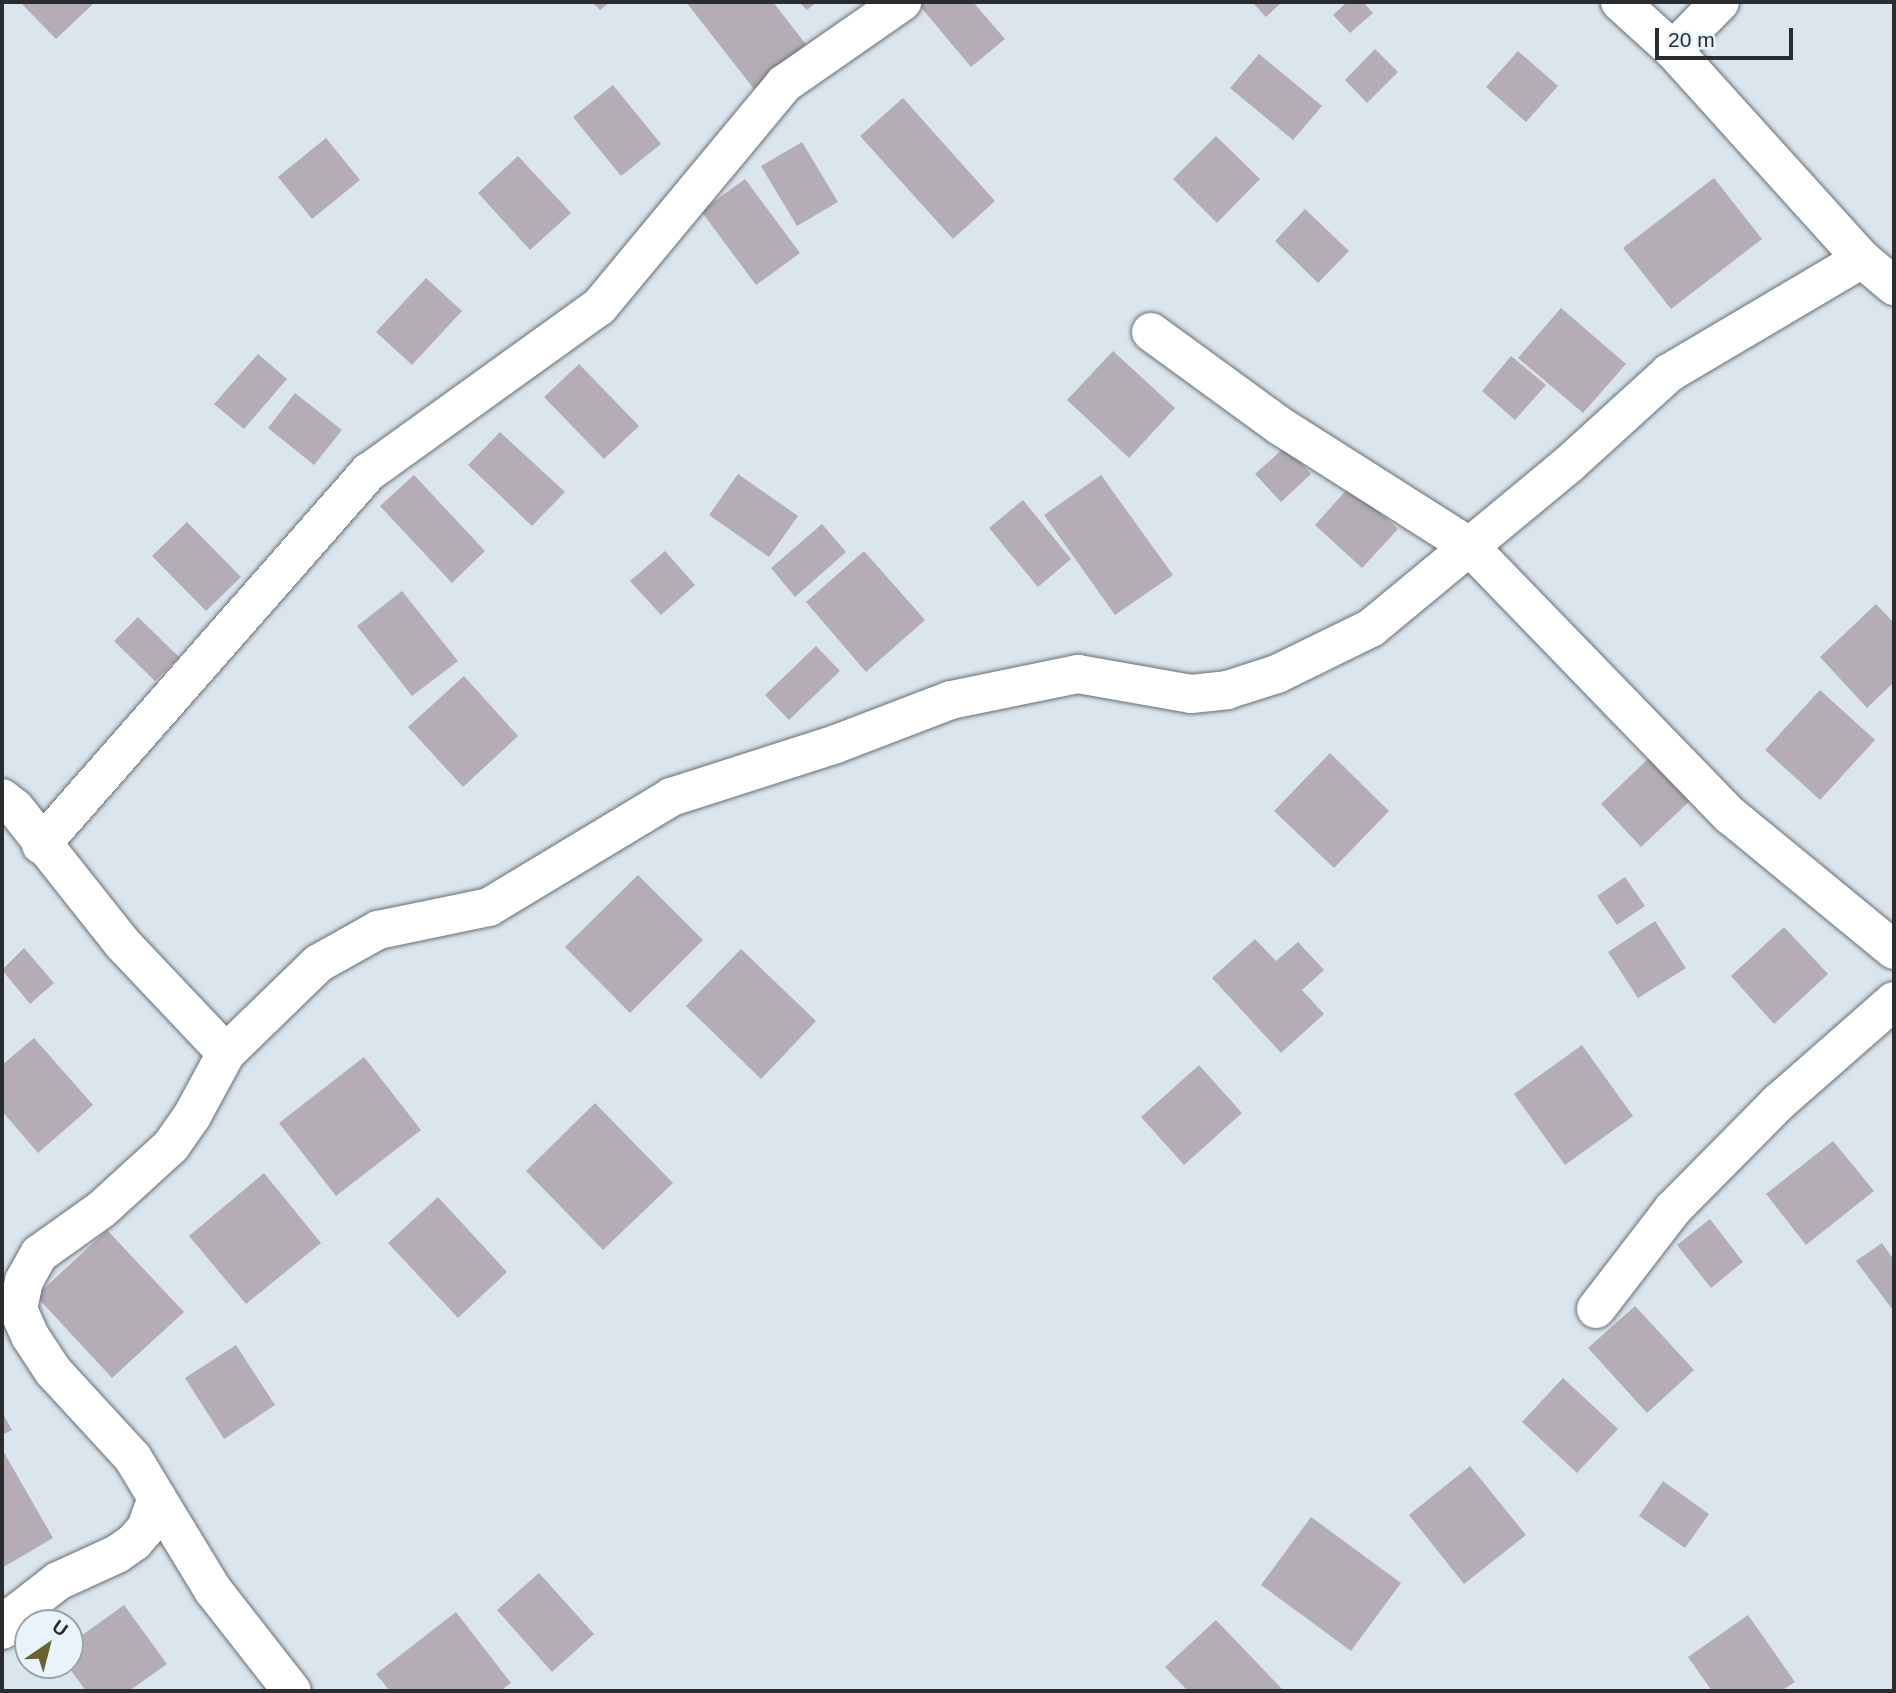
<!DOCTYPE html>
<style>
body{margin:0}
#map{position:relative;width:1896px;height:1693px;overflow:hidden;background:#dbe5ed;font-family:Helvetica,sans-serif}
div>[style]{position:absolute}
.building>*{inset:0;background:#b5adb6}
.roads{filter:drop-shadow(0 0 2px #666f76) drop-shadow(0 0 2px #666f76)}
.minor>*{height:38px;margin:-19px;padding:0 19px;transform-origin:19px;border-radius:19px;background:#fff}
span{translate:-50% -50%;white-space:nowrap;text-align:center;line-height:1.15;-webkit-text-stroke:5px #e8f3fb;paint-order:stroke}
.frame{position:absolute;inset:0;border:4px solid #292d30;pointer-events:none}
.north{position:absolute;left:14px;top:1609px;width:70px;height:70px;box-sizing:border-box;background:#e8f3fb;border:2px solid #9ca4aa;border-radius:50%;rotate:35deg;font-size:19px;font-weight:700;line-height:28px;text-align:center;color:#292d30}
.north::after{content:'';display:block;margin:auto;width:24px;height:32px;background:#6a632f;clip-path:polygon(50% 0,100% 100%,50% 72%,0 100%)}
.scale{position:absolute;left:1655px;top:28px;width:138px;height:32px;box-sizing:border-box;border:4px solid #292d30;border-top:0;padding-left:9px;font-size:21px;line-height:24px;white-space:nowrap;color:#292d30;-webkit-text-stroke:5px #e8f3fb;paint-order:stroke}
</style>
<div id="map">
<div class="building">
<div style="clip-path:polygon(20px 2px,95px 2px,56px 39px)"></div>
<div style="clip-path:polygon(592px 2px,610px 2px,600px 10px)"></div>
<div style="clip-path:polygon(686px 2px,773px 2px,808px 47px,754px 89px)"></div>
<div style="clip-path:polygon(799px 2px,817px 2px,807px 10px)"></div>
<div style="clip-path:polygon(922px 2px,973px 2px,1005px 39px,971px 67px,919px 5px)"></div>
<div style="clip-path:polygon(1252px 2px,1282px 2px,1266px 17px)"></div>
<div style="clip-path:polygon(1347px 2px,1363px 2px,1373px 13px,1350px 33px,1333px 15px)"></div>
<div style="clip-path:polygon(1375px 49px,1398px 72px,1367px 103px,1345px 80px)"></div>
<div style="clip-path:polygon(1518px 51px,1558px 86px,1526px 122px,1486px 87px)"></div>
<div style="clip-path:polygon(1259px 54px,1322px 106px,1293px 140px,1230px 88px)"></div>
<div style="clip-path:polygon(613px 85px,661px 144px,621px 176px,573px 117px)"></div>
<div style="clip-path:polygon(903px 98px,995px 201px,953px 239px,860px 136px)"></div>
<div style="clip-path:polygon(1216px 136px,1260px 179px,1217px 223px,1173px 179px)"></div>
<div style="clip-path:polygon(326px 138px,360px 180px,312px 219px,278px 177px)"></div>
<div style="clip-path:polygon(802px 142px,838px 202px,797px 226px,761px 166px)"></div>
<div style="clip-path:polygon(518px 156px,571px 213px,530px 250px,478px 193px)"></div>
<div style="clip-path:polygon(1714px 178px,1762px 239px,1671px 309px,1623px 248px)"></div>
<div style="clip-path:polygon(745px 179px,800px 253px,756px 285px,701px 211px)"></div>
<div style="clip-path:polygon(1305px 209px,1349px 251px,1318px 283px,1275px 241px)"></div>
<div style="clip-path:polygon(426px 278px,462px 311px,412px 365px,376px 332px)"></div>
<div style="clip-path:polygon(1561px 308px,1626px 364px,1583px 413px,1518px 358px)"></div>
<div style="clip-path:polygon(1113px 351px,1175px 408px,1129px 458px,1067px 400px)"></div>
<div style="clip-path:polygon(258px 354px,287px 379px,244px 429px,214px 404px)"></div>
<div style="clip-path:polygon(1511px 356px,1546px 385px,1515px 420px,1482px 391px)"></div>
<div style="clip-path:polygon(579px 364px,639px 426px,604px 459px,544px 397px)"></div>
<div style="clip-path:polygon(295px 393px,342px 430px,314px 465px,268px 428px)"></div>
<div style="clip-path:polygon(500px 432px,565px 492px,532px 526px,468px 465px)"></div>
<div style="clip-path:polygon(1286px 446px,1311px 474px,1281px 502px,1255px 474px)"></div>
<div style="clip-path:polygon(738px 474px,798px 516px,769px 557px,709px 515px)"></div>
<div style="clip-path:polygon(414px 475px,485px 551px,452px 583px,380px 506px)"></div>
<div style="clip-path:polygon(1101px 475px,1173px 575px,1115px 615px,1044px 515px)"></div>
<div style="clip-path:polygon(1350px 486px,1398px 529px,1362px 568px,1315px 525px)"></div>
<div style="clip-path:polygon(1023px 500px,1071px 559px,1038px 587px,989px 528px)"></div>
<div style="clip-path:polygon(187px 522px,241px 577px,206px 611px,152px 556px)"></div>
<div style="clip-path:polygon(822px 524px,846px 552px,795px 597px,771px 568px)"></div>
<div style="clip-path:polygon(665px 551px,695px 585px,661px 615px,630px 581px)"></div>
<div style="clip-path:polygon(864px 551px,925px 620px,866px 672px,806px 602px)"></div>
<div style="clip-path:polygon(402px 591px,458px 661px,412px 696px,357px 626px)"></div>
<div style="clip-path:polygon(1876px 604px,1894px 623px,1894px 682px,1867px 708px,1820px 657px)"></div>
<div style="clip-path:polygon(138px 617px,179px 657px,155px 681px,114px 641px)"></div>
<div style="clip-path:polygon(816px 646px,840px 671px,789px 720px,765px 695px)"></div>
<div style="clip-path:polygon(464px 676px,518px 736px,463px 787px,408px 727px)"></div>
<div style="clip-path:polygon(1820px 690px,1875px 740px,1820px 800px,1765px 750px)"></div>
<div style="clip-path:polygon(1330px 753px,1389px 811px,1334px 868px,1274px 811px)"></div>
<div style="clip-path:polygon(1653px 754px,1694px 797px,1641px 847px,1601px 804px)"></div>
<div style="clip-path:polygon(638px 875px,703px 940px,630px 1013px,565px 947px)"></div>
<div style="clip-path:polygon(1625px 877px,1645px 906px,1617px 925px,1597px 896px)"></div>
<div style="clip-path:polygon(1655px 921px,1686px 968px,1638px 998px,1608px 952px)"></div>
<div style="clip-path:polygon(1784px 927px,1828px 974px,1774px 1024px,1731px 976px)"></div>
<div style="clip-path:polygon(1255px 939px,1276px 961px,1298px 942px,1324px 970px,1302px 990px,1324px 1014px,1281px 1053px,1212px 978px)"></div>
<div style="clip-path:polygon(24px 948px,54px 983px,30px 1004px,2px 970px)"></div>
<div style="clip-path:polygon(741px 949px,816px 1021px,761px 1079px,686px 1006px)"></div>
<div style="clip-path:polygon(34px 1038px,93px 1105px,38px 1153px,2px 1111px,2px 1065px)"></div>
<div style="clip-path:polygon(1582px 1045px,1633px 1116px,1565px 1165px,1514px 1094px)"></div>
<div style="clip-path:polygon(364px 1057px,421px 1130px,336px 1196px,279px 1123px)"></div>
<div style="clip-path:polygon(1199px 1065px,1242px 1113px,1184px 1165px,1141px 1117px)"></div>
<div style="clip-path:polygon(595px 1103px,673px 1183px,603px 1250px,526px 1171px)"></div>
<div style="clip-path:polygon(1833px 1141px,1874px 1191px,1806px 1245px,1766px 1194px)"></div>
<div style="clip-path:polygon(264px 1173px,321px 1243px,246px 1304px,189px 1236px)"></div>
<div style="clip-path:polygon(438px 1197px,507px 1272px,458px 1318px,388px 1243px)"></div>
<div style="clip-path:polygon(1710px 1219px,1743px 1262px,1711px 1288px,1677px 1245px)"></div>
<div style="clip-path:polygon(107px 1230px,184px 1312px,112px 1378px,36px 1296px)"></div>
<div style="clip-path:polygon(1882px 1243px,1894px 1260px,1892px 1309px,1856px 1261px)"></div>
<div style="clip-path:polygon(1635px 1306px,1694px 1370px,1647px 1413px,1588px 1348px)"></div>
<div style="clip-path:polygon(236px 1345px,275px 1405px,224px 1439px,185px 1378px)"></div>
<div style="clip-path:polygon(1563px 1378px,1618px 1429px,1577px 1473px,1522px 1422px)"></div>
<div style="clip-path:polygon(2px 1412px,12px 1430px,2px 1435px)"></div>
<div style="clip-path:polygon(2px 1449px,53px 1538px,2px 1568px)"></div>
<div style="clip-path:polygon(1470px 1466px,1526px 1535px,1464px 1584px,1409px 1515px)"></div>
<div style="clip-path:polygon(1663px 1481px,1709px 1514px,1685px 1548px,1639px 1516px)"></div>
<div style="clip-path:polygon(1311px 1517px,1401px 1583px,1351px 1651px,1261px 1585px)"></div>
<div style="clip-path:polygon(539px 1573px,594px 1634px,552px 1672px,497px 1610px)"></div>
<div style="clip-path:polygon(124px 1605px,167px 1664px,129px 1691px,86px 1691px,67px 1665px,70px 1665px,70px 1644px)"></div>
<div style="clip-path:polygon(456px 1612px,511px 1683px,500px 1691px,390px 1691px,376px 1674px)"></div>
<div style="clip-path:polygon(1748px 1615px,1795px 1682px,1781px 1691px,1712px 1691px,1688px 1657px)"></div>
<div style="clip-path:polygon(1216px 1620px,1284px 1691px,1188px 1691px,1165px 1667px)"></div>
</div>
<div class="roads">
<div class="minor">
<div style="left:1620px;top:2px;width:72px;rotate:42.2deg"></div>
<div style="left:1673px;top:50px;width:282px;rotate:47.9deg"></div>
<div style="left:1862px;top:259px;width:42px;rotate:40.2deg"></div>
<div style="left:1673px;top:50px;width:67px;rotate:-45.6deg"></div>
<div style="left:1151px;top:332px;width:160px;rotate:36.1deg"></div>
<div style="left:1280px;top:426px;width:224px;rotate:32.4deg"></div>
<div style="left:1469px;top:546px;width:376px;rotate:45.9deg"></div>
<div style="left:1731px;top:816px;width:211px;rotate:39.4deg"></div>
<div style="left:2px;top:798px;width:16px;rotate:38deg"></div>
<div style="left:15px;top:808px;width:172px;rotate:51.6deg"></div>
<div style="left:122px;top:943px;width:151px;rotate:46.6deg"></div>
<div style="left:41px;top:845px;width:497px;rotate:-48.7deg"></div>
<div style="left:369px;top:472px;width:283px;rotate:-35.7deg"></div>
<div style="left:599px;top:307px;width:290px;rotate:-50.3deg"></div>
<div style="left:784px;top:84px;width:144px;rotate:-34.8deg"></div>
<div style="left:1596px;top:1309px;width:126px;rotate:-52.4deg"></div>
<div style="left:1673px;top:1209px;width:151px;rotate:-45.3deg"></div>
<div style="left:1779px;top:1102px;width:153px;rotate:-41.3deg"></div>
<div style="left:157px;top:1498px;width:108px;rotate:58.7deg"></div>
<div style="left:213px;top:1590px;width:128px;rotate:52deg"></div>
<div style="left:2px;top:1630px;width:23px;rotate:-49deg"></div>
<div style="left:17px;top:1613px;width:52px;rotate:-38deg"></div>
<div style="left:58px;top:1581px;width:65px;rotate:-24.6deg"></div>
<div style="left:117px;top:1554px;width:21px;rotate:-35deg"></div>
<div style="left:134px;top:1542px;width:18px;rotate:-49deg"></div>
<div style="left:146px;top:1528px;width:32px;rotate:-70deg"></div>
<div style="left:157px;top:1498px;width:47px;rotate:-121deg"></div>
<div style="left:133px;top:1458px;width:118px;rotate:-132.6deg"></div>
<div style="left:53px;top:1371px;width:42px;rotate:-123.3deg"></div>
<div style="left:30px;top:1336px;width:30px;rotate:-114deg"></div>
<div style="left:18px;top:1309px;width:29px;rotate:-78deg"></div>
<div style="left:24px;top:1281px;width:31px;rotate:-61deg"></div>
<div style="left:39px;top:1254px;width:77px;rotate:-35.5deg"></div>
<div style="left:102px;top:1209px;width:93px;rotate:-42.4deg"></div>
<div style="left:171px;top:1146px;width:37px;rotate:-55deg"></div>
<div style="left:192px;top:1116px;width:72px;rotate:-61.6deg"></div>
<div style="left:226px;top:1053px;width:129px;rotate:-44.1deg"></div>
<div style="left:319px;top:963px;width:68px;rotate:-29.2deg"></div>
<div style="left:378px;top:930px;width:113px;rotate:-11.7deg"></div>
<div style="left:489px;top:907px;width:213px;rotate:-31.1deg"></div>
<div style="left:671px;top:797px;width:173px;rotate:-17.8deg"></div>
<div style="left:836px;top:744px;width:123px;rotate:-20.9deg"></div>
<div style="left:951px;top:700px;width:130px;rotate:-11.6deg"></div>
<div style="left:1078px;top:674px;width:115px;rotate:10deg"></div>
<div style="left:1191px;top:694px;width:36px;rotate:-6deg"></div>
<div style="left:1227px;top:690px;width:52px;rotate:-17.7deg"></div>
<div style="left:1277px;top:674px;width:105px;rotate:-26.1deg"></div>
<div style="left:1371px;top:628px;width:256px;rotate:-39.6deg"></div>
<div style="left:1568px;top:465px;width:137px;rotate:-42.3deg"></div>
<div style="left:1669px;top:373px;width:224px;rotate:-30.6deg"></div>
</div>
</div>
<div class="frame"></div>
<div class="north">U</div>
<div class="scale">20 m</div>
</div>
